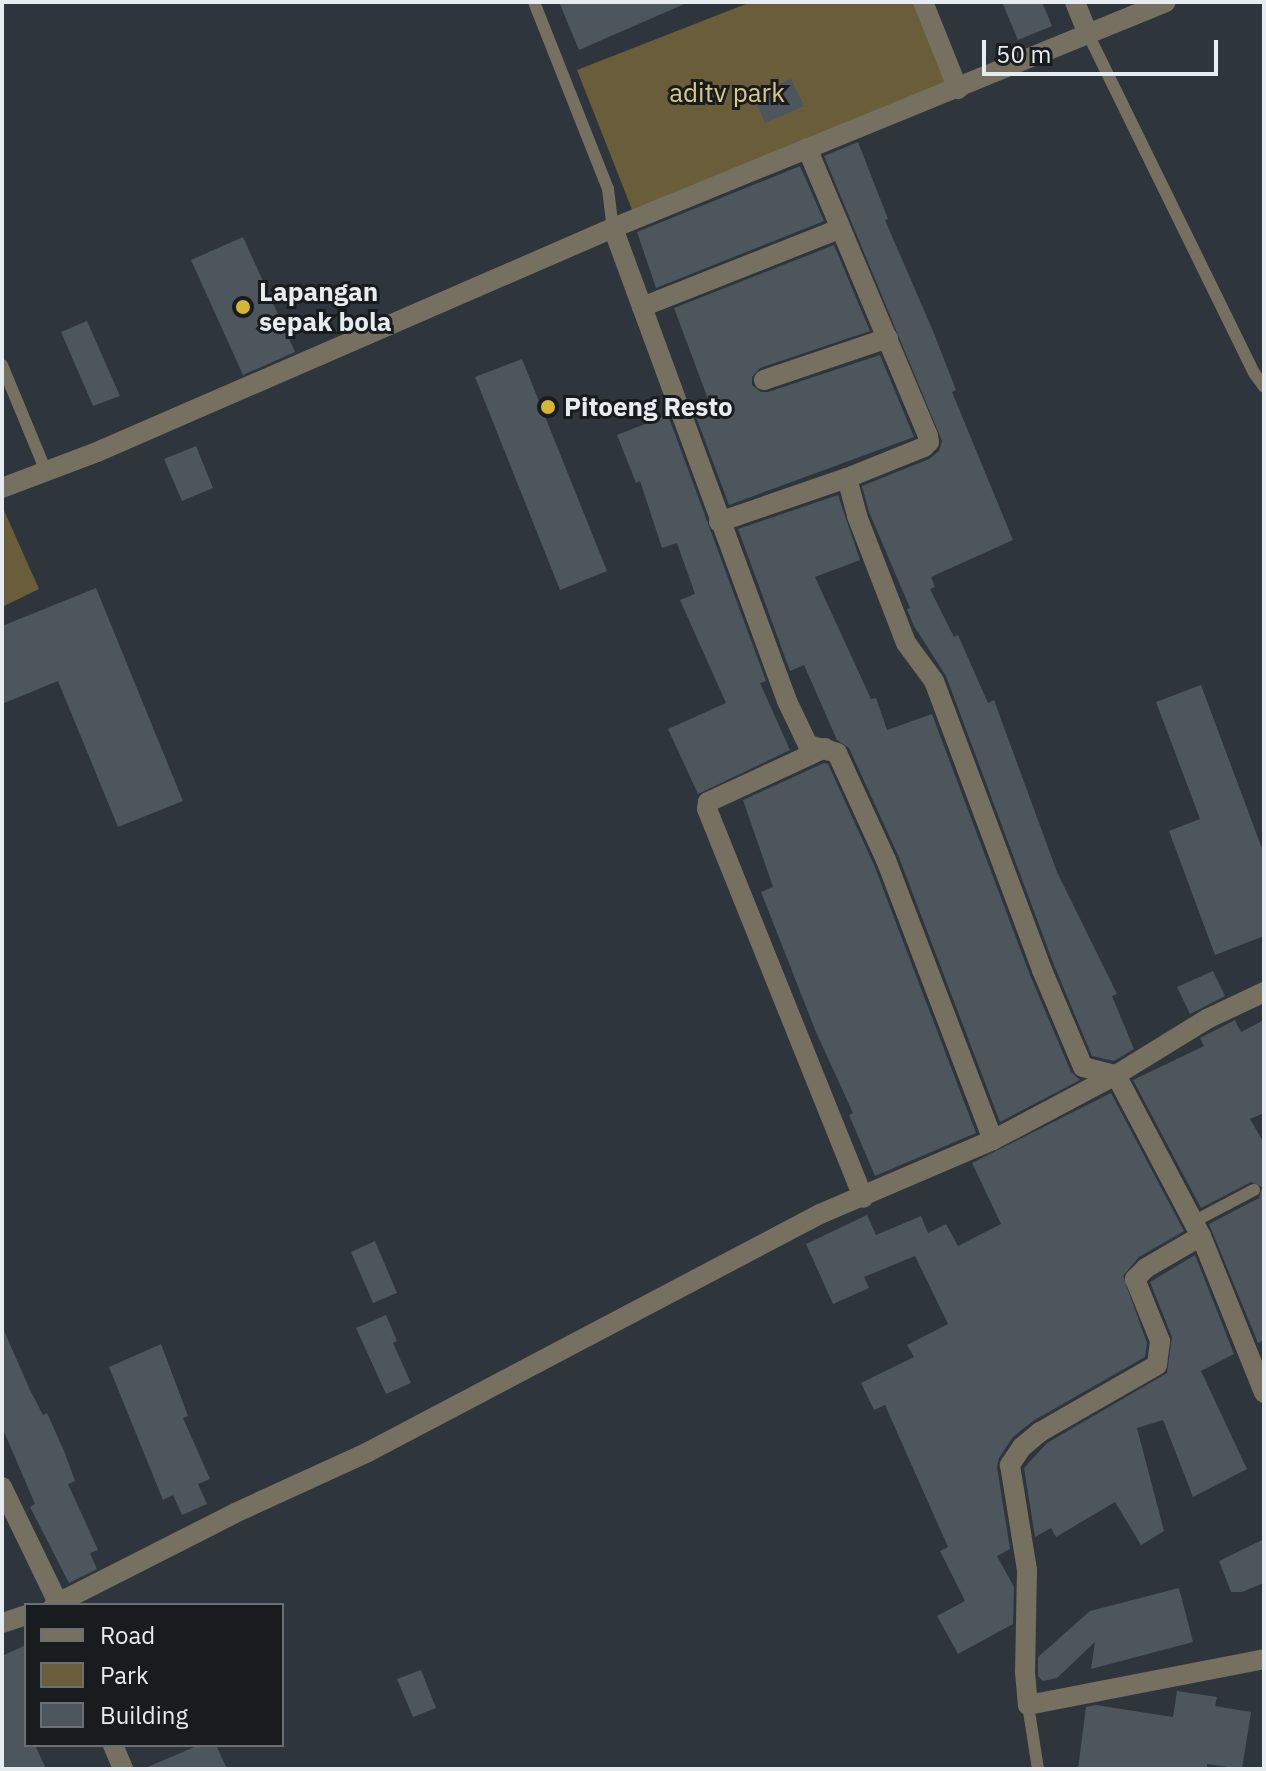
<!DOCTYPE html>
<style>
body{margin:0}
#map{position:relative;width:1266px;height:1771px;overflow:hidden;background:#2e353c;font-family:"IBM Plex Sans",sans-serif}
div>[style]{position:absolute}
.green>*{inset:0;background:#695e39}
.building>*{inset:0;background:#4d555d}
.service>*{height:12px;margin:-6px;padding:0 6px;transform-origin:6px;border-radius:6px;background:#75705f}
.minor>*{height:20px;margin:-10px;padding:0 10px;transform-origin:10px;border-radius:10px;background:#75705f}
.dots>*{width:22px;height:22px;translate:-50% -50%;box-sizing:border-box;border:4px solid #191c1f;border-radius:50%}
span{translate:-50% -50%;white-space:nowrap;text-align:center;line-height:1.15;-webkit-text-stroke:6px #191c1f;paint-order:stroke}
.park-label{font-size:26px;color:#dbc886}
.poi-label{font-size:26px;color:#e7ecf0;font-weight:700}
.left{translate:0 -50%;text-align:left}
.frame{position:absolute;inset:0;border:4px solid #e7ecf0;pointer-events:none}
.legend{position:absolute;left:24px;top:1603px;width:260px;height:144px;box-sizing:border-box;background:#191c1f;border:2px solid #6b6f73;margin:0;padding:10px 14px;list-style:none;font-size:24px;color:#e7ecf0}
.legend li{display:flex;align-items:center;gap:16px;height:40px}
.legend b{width:40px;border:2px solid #6b6f73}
.scale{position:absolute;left:982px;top:40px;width:236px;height:36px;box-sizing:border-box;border:4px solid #e7ecf0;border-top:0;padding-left:10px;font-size:24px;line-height:28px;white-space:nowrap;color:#e7ecf0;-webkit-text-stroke:6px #191c1f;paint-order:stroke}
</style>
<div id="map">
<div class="green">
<div style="clip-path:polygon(751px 2px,933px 2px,964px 83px,633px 212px,577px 70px)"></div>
<div style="clip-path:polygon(2px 506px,39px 589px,2px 607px)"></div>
</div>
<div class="building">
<div style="clip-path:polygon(559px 2px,689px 2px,579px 50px)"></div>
<div style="clip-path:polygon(1002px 2px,1042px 2px,1052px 26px,1018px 40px)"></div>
<div style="clip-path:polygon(791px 79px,804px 106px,765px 123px,753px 96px)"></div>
<div style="clip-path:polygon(858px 142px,888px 219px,885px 220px,933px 331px,956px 390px,952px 392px,1013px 540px,931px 577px,935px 587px,930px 589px,954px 637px,958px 635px,988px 703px,994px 700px,1057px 872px,1117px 994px,1112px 996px,1134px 1049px,1114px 1061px,1092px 1056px,1054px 965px,946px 676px,914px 626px,907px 609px,910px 608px,869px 512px,862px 486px,929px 459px,939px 451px,942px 441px,824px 156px)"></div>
<div style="clip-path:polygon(800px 166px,824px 221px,656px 288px,637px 232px)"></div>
<div style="clip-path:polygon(243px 237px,295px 352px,243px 375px,191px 260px)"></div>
<div style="clip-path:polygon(834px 245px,870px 331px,760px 368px,752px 377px,752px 385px,761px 392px,768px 392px,880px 355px,914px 437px,729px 505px,692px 406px,708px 399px,674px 308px)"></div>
<div style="clip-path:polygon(87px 321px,120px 396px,93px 406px,61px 332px)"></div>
<div style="clip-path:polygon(522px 359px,607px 571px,560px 590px,475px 377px)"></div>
<div style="clip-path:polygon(668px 415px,766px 681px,760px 683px,790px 750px,698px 794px,668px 729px,726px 703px,680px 600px,695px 594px,677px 543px,662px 548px,640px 481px,636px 483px,617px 435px)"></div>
<div style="clip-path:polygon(196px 446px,213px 488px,182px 501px,164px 459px)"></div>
<div style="clip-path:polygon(838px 495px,860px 560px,815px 577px,871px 699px,876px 698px,887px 730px,932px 714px,1030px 975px,1071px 1072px,1080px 1080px,1000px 1122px,898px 855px,849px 748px,837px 740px,804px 665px,790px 671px,738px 529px)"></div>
<div style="clip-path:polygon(96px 588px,183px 801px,118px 827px,58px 681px,2px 704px,2px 626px)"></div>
<div style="clip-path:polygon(1201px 685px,1264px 854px,1264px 936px,1215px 955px,1169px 831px,1200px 819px,1156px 702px)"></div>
<div style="clip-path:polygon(824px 763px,828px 764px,874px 865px,976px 1133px,875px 1176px,849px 1115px,853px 1113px,816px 1032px,761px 892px,773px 887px,743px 800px)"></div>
<div style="clip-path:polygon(1213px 971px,1225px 996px,1190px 1014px,1177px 987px)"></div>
<div style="clip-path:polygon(1235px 1020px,1241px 1032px,1264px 1020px,1264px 1113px,1250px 1119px,1264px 1143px,1264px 1340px,1258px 1343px,1209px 1224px,1259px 1198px,1262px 1187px,1251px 1182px,1201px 1208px,1133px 1080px,1204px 1046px,1200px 1038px)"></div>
<div style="clip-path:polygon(1111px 1093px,1184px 1231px,1139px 1257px,1123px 1276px,1147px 1343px,1145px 1357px,1033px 1421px,1013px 1437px,999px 1458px,997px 1467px,1010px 1549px,997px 1556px,1014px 1587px,1013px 1624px,958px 1654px,937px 1616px,965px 1601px,940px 1551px,948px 1547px,885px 1405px,874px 1410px,861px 1383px,914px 1357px,907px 1345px,948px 1324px,915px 1256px,864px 1277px,869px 1288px,833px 1304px,806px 1244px,867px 1215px,876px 1235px,921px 1216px,928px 1233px,946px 1224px,958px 1246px,1001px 1224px,972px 1163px)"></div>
<div style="clip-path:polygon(375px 1241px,397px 1293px,373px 1303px,351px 1252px)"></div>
<div style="clip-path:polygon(1195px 1255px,1234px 1354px,1201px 1371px,1247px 1469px,1193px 1497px,1163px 1420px,1137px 1428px,1164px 1531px,1141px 1545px,1115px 1502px,1056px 1537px,1051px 1528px,1035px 1537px,1024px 1468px,1047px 1443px,1167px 1373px,1172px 1337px,1150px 1282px)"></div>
<div style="clip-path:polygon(386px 1315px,397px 1341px,393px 1343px,411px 1383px,386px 1394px,356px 1328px)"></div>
<div style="clip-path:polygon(2px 1326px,30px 1390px,43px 1415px,47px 1413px,64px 1451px,75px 1481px,68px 1484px,98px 1550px,90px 1553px,97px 1569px,69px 1583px,30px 1507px,35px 1504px,2px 1427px)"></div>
<div style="clip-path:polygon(161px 1344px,188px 1416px,183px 1418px,210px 1479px,198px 1484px,207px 1504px,182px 1515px,173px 1495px,163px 1500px,109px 1367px)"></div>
<div style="clip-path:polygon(1264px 1539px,1264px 1583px,1242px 1592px,1231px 1592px,1219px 1561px)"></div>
<div style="clip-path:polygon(1179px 1588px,1193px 1642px,1091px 1669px,1095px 1642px,1057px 1678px,1043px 1681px,1038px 1676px,1038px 1657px,1090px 1611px)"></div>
<div style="clip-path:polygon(26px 1645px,26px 1745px,35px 1745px,46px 1769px,2px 1769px,2px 1656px)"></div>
<div style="clip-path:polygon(421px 1670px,436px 1708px,413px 1717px,397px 1679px)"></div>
<div style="clip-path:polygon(1177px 1691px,1217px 1697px,1215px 1706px,1251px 1712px,1242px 1769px,1207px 1764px,1207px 1769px,1078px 1769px,1086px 1707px,1096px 1705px,1173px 1717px)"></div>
<div style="clip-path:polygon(199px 1745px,216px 1745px,227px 1769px,143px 1769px)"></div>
</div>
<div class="service">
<div style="left:534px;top:2px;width:201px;rotate:68.4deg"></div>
<div style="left:608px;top:189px;width:39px;rotate:83deg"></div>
<div style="left:1088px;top:34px;width:377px;rotate:63.9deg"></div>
<div style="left:1254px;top:373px;width:17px;rotate:54deg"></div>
<div style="left:2px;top:365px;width:115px;rotate:67.5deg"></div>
<div style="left:1193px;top:1222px;width:69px;rotate:-27.7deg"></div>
<div style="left:1028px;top:1705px;width:65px;rotate:81.1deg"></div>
</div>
<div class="minor">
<div style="left:923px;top:2px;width:94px;rotate:68.1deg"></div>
<div style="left:1075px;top:2px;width:35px;rotate:68deg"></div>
<div style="left:807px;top:148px;width:312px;rotate:67.2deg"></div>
<div style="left:928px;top:436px;width:6px;rotate:81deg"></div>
<div style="left:929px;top:442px;width:7px;rotate:135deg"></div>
<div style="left:924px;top:447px;width:83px;rotate:158.1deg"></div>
<div style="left:847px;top:478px;width:39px;rotate:75deg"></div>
<div style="left:857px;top:516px;width:136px;rotate:68.9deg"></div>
<div style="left:906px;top:643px;width:47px;rotate:53.6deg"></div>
<div style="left:934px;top:681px;width:309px;rotate:69.5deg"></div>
<div style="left:1042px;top:970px;width:105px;rotate:67.1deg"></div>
<div style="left:1083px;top:1067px;width:34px;rotate:14deg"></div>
<div style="left:1116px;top:1075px;width:182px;rotate:62.2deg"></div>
<div style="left:1201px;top:1236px;width:169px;rotate:68.1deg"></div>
<div style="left:613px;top:228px;width:504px;rotate:69.8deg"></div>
<div style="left:787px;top:701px;width:49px;rotate:64.5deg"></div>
<div style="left:808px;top:745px;width:30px;rotate:15deg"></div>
<div style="left:837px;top:753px;width:118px;rotate:65.4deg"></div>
<div style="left:886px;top:860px;width:300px;rotate:69.1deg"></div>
<div style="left:642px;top:307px;width:212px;rotate:-21.6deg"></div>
<div style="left:764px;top:380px;width:131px;rotate:-18.7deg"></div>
<div style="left:2px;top:488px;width:102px;rotate:-20.8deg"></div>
<div style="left:97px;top:452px;width:563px;rotate:-23.47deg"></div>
<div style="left:613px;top:228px;width:597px;rotate:-22.23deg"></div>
<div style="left:719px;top:522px;width:135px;rotate:-19deg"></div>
<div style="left:825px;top:748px;width:129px;rotate:155.2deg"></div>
<div style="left:708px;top:802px;width:7px;rotate:98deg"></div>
<div style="left:707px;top:809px;width:419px;rotate:68.1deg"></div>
<div style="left:1201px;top:1236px;width:64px;rotate:149.8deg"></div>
<div style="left:1146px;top:1268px;width:16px;rotate:135deg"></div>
<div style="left:1135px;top:1279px;width:67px;rotate:68deg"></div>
<div style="left:1160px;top:1341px;width:24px;rotate:97deg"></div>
<div style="left:1157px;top:1365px;width:135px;rotate:150.2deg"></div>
<div style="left:1040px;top:1432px;width:23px;rotate:140deg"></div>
<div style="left:1022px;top:1447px;width:22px;rotate:124deg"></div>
<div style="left:1010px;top:1465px;width:106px;rotate:80.8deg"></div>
<div style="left:1027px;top:1570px;width:102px;rotate:91.1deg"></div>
<div style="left:1025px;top:1672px;width:33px;rotate:85deg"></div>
<div style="left:1028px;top:1705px;width:240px;rotate:-11deg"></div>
<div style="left:2px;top:1487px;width:131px;rotate:64.2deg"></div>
<div style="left:54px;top:1605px;width:203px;rotate:-26.9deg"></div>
<div style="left:235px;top:1513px;width:146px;rotate:-24.6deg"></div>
<div style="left:368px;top:1452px;width:511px;rotate:-27.77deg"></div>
<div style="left:820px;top:1214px;width:188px;rotate:-23.2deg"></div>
<div style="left:993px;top:1140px;width:139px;rotate:-27.9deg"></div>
<div style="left:1116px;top:1075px;width:107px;rotate:-31.6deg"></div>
<div style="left:1207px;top:1019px;width:63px;rotate:-25.3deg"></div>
<div style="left:2px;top:1623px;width:25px;rotate:-18deg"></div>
<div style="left:113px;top:1745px;width:26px;rotate:67deg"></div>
</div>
<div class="dots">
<div style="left:243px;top:307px;background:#d5b534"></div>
<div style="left:548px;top:407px;background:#d5b534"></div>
</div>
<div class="park-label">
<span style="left:727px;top:93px">aditv park</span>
</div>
<div class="poi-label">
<span class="left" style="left:259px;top:307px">Lapangan<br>sepak bola</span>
<span class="left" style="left:564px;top:407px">Pitoeng Resto</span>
</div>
<div class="frame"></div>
<ul class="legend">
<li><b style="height:10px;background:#75705f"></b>Road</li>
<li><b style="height:22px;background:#695e39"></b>Park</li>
<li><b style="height:22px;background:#4d555d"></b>Building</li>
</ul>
<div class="scale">50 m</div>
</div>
